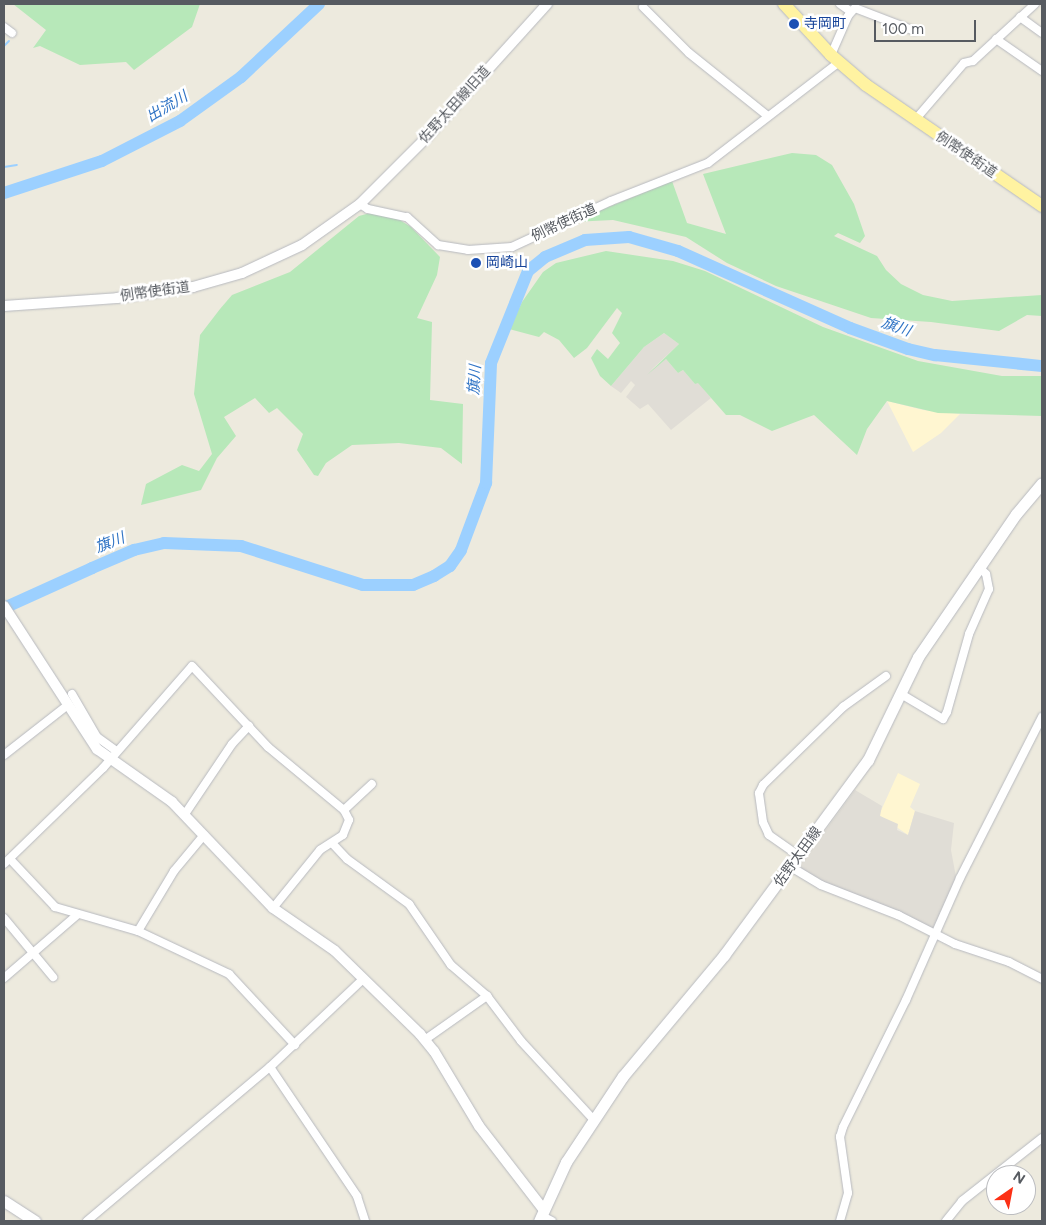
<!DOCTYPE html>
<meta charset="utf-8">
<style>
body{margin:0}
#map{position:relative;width:1046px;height:1225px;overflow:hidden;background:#edeade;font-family:Figtree,"Noto Sans JP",sans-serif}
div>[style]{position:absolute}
.commercial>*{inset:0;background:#fff6d1}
.industrial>*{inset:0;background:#e0ddd6}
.green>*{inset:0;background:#b7e8b9}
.stream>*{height:2px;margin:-1px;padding:0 1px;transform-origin:1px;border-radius:1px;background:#9cd0ff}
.river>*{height:12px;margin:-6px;padding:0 6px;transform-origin:6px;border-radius:6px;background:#9cd0ff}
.roads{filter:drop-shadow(0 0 1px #b7b9bf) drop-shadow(0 0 1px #b7b9bf)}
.minor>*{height:8px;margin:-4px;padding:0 4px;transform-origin:4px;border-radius:4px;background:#fff}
.tertiary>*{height:10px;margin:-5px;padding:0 5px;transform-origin:5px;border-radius:5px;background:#fff}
.secondary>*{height:11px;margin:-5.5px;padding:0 5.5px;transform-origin:5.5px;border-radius:5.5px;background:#fff}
.primary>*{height:12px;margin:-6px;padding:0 6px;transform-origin:6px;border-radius:6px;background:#fff3a1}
.dots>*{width:14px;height:14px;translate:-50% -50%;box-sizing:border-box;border:2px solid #fff;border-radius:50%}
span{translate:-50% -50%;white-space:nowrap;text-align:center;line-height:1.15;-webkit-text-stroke:5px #fff;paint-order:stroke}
.transit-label{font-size:14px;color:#164399}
.left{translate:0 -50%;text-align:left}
.street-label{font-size:14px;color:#575b61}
.water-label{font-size:15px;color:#3074c5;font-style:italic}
.frame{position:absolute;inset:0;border:5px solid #575b61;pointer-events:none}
.north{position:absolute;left:986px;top:1165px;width:50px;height:50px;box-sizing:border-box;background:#fff;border:1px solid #bcbdc0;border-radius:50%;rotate:33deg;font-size:14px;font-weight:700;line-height:20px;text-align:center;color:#575b61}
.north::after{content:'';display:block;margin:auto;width:18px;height:22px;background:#fc3015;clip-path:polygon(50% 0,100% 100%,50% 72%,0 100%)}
.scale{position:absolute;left:874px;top:20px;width:102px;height:22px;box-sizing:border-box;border:2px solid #575b61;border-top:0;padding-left:6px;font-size:15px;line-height:18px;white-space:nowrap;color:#575b61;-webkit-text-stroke:4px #fff;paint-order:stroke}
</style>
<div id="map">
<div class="commercial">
<div style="clip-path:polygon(887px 401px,923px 410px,960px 414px,941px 433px,913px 452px)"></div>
<div style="clip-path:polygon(898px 773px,920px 784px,910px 807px,915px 811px,908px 835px,879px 815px)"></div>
</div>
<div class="industrial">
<div style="clip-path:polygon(664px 333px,679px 344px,650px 371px,666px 359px,678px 373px,683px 370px,695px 384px,698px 382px,711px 398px,671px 430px,648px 404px,640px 409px,626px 397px,635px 385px,631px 381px,621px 393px,611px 386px,644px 347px)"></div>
<div style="clip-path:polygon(855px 790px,882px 806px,880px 816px,898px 824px,897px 830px,908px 835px,915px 811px,954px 823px,951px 850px,956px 877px,934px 927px,930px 928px,836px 888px,798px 868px)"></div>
</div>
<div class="green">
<div style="clip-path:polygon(13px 4px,200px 4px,192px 27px,134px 70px,126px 62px,80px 65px,40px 46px,33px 48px,46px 30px)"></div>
<div style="clip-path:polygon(792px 153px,816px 155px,832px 165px,854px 204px,865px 236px,860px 243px,838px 233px,834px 236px,877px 256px,886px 270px,901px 284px,923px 295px,952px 301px,1042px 295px,1042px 316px,1027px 315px,999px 331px,931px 322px,871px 318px,776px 286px,727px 263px,686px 237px,613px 220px,572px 222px,672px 181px,687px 223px,726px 234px,703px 174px)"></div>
<div style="clip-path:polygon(370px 213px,395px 217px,411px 227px,440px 257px,437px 275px,417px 318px,432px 322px,430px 400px,463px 404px,462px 464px,441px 448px,399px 443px,352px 445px,326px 463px,318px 476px,314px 475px,297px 450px,303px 434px,277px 408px,269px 413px,255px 398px,224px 417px,236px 436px,217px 458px,201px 490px,141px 505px,146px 484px,182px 465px,199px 471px,212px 454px,194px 394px,200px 335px,220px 309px,232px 295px,290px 272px,359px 216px)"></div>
<div style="clip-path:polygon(606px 251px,673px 261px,705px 271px,823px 327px,918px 361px,1002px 376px,1042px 376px,1042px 416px,938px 413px,887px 401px,867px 429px,857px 455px,814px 415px,772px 431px,740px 415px,726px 415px,698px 383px,695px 384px,683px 370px,678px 373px,666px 359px,647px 375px,679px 344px,664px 333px,644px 347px,611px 386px,600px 376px,591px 358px,597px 349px,608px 359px,620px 343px,612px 333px,622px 313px,617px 308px,587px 348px,574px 358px,559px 340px,544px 332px,539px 337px,509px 329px,522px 302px,543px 272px,556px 263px)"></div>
</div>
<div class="stream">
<div style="left:4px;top:46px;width:7px;rotate:-45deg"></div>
<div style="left:4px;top:167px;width:13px;rotate:-9deg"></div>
</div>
<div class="river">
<div style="left:4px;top:193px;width:103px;rotate:-18.1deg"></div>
<div style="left:102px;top:161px;width:88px;rotate:-27.1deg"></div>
<div style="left:180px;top:121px;width:75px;rotate:-35.8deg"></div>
<div style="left:241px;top:77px;width:107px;rotate:-43.1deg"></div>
<div style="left:4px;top:608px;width:97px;rotate:-24.4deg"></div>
<div style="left:92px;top:568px;width:46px;rotate:-23.2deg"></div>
<div style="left:134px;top:550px;width:31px;rotate:-13deg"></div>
<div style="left:164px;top:543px;width:77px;rotate:2.2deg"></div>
<div style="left:241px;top:546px;width:128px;rotate:17.7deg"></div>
<div style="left:363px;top:585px;width:50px"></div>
<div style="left:413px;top:585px;width:23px;rotate:-23deg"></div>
<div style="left:434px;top:576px;width:19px;rotate:-32deg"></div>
<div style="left:450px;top:566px;width:19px;rotate:-55deg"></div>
<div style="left:461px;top:550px;width:72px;rotate:-69.5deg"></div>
<div style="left:486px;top:483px;width:120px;rotate:-87.6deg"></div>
<div style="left:491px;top:363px;width:99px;rotate:-68.1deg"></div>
<div style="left:528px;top:271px;width:22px;rotate:-39deg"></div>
<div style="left:545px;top:257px;width:43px;rotate:-23deg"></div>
<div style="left:585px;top:240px;width:44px;rotate:-3.9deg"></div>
<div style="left:629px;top:237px;width:51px;rotate:15.9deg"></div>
<div style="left:678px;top:251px;width:188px;rotate:24.1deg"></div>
<div style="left:850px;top:328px;width:62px;rotate:19.9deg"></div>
<div style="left:908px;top:349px;width:28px;rotate:13deg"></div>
<div style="left:935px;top:355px;width:108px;rotate:5.9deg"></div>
</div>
<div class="roads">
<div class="minor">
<div style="left:840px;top:4px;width:12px;rotate:35deg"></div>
<div style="left:643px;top:7px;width:65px;rotate:45deg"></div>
<div style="left:689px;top:53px;width:101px;rotate:38.6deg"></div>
<div style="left:1020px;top:17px;width:27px;rotate:36deg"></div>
<div style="left:4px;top:27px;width:10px;rotate:37deg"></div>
<div style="left:996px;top:39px;width:56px;rotate:34.8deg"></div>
<div style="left:831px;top:55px;width:43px;rotate:-66.4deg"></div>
<div style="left:848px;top:16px;width:11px;rotate:-49deg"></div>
<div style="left:855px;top:8px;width:64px;rotate:21deg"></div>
<div style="left:915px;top:120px;width:75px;rotate:-49.3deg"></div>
<div style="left:964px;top:63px;width:9px;rotate:-13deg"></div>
<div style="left:973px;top:61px;width:84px;rotate:-42.6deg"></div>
<div style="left:360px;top:204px;width:9px;rotate:32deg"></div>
<div style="left:368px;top:209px;width:40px;rotate:12deg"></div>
<div style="left:407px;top:217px;width:42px;rotate:42.1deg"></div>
<div style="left:438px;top:245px;width:30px;rotate:9deg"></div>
<div style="left:468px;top:250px;width:44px;rotate:-3.9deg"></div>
<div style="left:512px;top:247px;width:109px;rotate:-24.9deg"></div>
<div style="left:611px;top:201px;width:104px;rotate:-21.4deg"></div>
<div style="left:708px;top:163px;width:165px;rotate:-37.6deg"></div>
<div style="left:72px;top:694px;width:50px;rotate:59.8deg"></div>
<div style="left:97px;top:737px;width:24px;rotate:36deg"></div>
<div style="left:901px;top:694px;width:49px;rotate:30.8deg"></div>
<div style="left:943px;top:719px;width:8px;rotate:-60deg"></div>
<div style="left:947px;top:712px;width:81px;rotate:-74.2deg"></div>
<div style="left:969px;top:634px;width:49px;rotate:-66deg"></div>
<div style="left:989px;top:589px;width:15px;rotate:-101deg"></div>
<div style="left:986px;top:574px;width:10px;rotate:-135deg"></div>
<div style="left:4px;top:755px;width:76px;rotate:-38.1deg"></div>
<div style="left:344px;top:810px;width:38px;rotate:-43deg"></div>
<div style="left:185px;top:814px;width:84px;rotate:-56.1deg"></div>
<div style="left:232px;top:744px;width:25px;rotate:-47deg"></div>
<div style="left:332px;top:843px;width:22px;rotate:47deg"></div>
<div style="left:347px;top:859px;width:77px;rotate:36deg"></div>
<div style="left:409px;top:904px;width:74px;rotate:55.5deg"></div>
<div style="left:451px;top:965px;width:48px;rotate:40.7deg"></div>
<div style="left:487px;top:996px;width:56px;rotate:52.9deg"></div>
<div style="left:521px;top:1041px;width:108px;rotate:47.3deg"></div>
<div style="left:799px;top:856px;width:37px;rotate:-145deg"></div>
<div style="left:769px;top:835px;width:14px;rotate:-115deg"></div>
<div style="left:763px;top:822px;width:29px;rotate:-98deg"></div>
<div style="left:759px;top:793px;width:9px;rotate:-63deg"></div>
<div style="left:763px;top:785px;width:112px;rotate:-44.3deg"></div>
<div style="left:843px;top:707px;width:53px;rotate:-35.8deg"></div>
<div style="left:10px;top:859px;width:66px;rotate:46.8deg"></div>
<div style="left:55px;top:907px;width:86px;rotate:16.1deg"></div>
<div style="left:138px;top:931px;width:101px;rotate:25.3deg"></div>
<div style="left:229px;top:974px;width:97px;rotate:47.1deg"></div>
<div style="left:4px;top:864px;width:138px;rotate:-44.1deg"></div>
<div style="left:103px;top:768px;width:135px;rotate:-48.9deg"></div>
<div style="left:192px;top:666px;width:111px;rotate:46.8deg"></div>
<div style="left:268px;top:747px;width:99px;rotate:39.7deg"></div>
<div style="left:344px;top:810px;width:11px;rotate:63deg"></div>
<div style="left:349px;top:820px;width:16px;rotate:112deg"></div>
<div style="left:343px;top:835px;width:27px;rotate:147deg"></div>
<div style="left:320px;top:850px;width:75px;rotate:129deg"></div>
<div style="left:791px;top:867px;width:35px;rotate:31deg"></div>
<div style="left:821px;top:885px;width:83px;rotate:21.3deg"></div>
<div style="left:898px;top:915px;width:64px;rotate:27deg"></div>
<div style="left:955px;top:944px;width:57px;rotate:18.4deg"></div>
<div style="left:1009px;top:962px;width:37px;rotate:27deg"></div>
<div style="left:4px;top:918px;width:77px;rotate:50.3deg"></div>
<div style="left:138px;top:931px;width:70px;rotate:-59deg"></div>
<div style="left:174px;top:871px;width:47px;rotate:-50.2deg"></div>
<div style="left:4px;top:978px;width:96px;rotate:-40.8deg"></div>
<div style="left:426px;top:1039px;width:75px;rotate:-35.2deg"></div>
<div style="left:270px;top:1067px;width:156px;rotate:56deg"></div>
<div style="left:357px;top:1196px;width:26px;rotate:72deg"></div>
<div style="left:542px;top:1216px;width:11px;rotate:27deg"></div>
<div style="left:87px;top:1221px;width:239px;rotate:-40.1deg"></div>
<div style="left:270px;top:1067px;width:128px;rotate:-43.4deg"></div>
<div style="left:840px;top:1221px;width:29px;rotate:-74deg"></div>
<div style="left:848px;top:1193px;width:57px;rotate:-98.1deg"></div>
<div style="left:840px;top:1137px;width:10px;rotate:-73deg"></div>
<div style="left:843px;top:1127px;width:142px;rotate:-63.6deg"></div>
<div style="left:906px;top:1000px;width:133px;rotate:-66.1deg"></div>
<div style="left:960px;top:878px;width:181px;rotate:-63deg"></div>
<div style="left:946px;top:1221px;width:26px;rotate:-51deg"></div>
<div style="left:962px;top:1201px;width:102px;rotate:-38.2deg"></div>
</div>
<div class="tertiary">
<div style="left:4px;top:306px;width:113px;rotate:-4deg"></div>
<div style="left:117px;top:298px;width:77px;rotate:-8.2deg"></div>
<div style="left:193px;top:287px;width:51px;rotate:-15.9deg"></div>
<div style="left:242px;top:273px;width:66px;rotate:-25deg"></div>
<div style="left:302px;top:245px;width:71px;rotate:-35.3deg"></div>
<div style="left:360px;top:204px;width:93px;rotate:-45deg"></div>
<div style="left:426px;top:138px;width:181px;rotate:-47.9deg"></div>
<div style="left:4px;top:606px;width:171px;rotate:57deg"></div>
<div style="left:97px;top:749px;width:92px;rotate:35.2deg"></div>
<div style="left:172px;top:802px;width:146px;rotate:46.4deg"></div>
<div style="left:273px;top:908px;width:75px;rotate:34.7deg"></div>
<div style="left:335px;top:951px;width:119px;rotate:44.3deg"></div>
<div style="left:420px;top:1034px;width:22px;rotate:51deg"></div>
<div style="left:434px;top:1051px;width:87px;rotate:59deg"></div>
<div style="left:479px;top:1126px;width:106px;rotate:52.3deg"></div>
</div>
<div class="secondary">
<div style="left:4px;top:1201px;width:37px;rotate:33deg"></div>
<div style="left:539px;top:1221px;width:65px;rotate:-65.4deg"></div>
<div style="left:566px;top:1162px;width:103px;rotate:-56.5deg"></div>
<div style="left:623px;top:1076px;width:158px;rotate:-50.1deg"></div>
<div style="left:724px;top:955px;width:242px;rotate:-53.6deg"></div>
<div style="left:868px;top:760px;width:114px;rotate:-64.1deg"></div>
<div style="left:918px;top:657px;width:173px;rotate:-55.6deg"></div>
<div style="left:1016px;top:514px;width:40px;rotate:-50deg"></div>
</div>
<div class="primary">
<div style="left:784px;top:4px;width:69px;rotate:47.3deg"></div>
<div style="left:831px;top:55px;width:46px;rotate:40.6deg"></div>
<div style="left:866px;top:85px;width:214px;rotate:34.5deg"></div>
</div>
</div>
<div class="dots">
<div style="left:794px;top:24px;background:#1a4fb4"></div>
<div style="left:476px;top:263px;background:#1a4fb4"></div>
</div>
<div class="transit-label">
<span class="left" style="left:804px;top:24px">寺岡町</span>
<span class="left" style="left:486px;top:263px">岡崎山</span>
</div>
<div class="street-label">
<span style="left:455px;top:105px;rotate:-48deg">佐野太田線旧道</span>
<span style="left:966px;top:155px;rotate:34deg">例幣使街道</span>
<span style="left:564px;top:223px;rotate:-25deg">例幣使街道</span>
<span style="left:155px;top:292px;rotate:-8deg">例幣使街道</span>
<span style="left:798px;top:857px;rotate:-54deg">佐野太田線</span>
</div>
<div class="water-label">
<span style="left:167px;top:107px;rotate:-31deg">出流川</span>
<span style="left:896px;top:327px;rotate:19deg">旗川</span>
<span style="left:475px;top:380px;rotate:-86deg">旗川</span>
<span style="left:110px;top:543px;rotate:-21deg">旗川</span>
</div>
<div class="frame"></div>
<div class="north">N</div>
<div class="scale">100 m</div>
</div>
